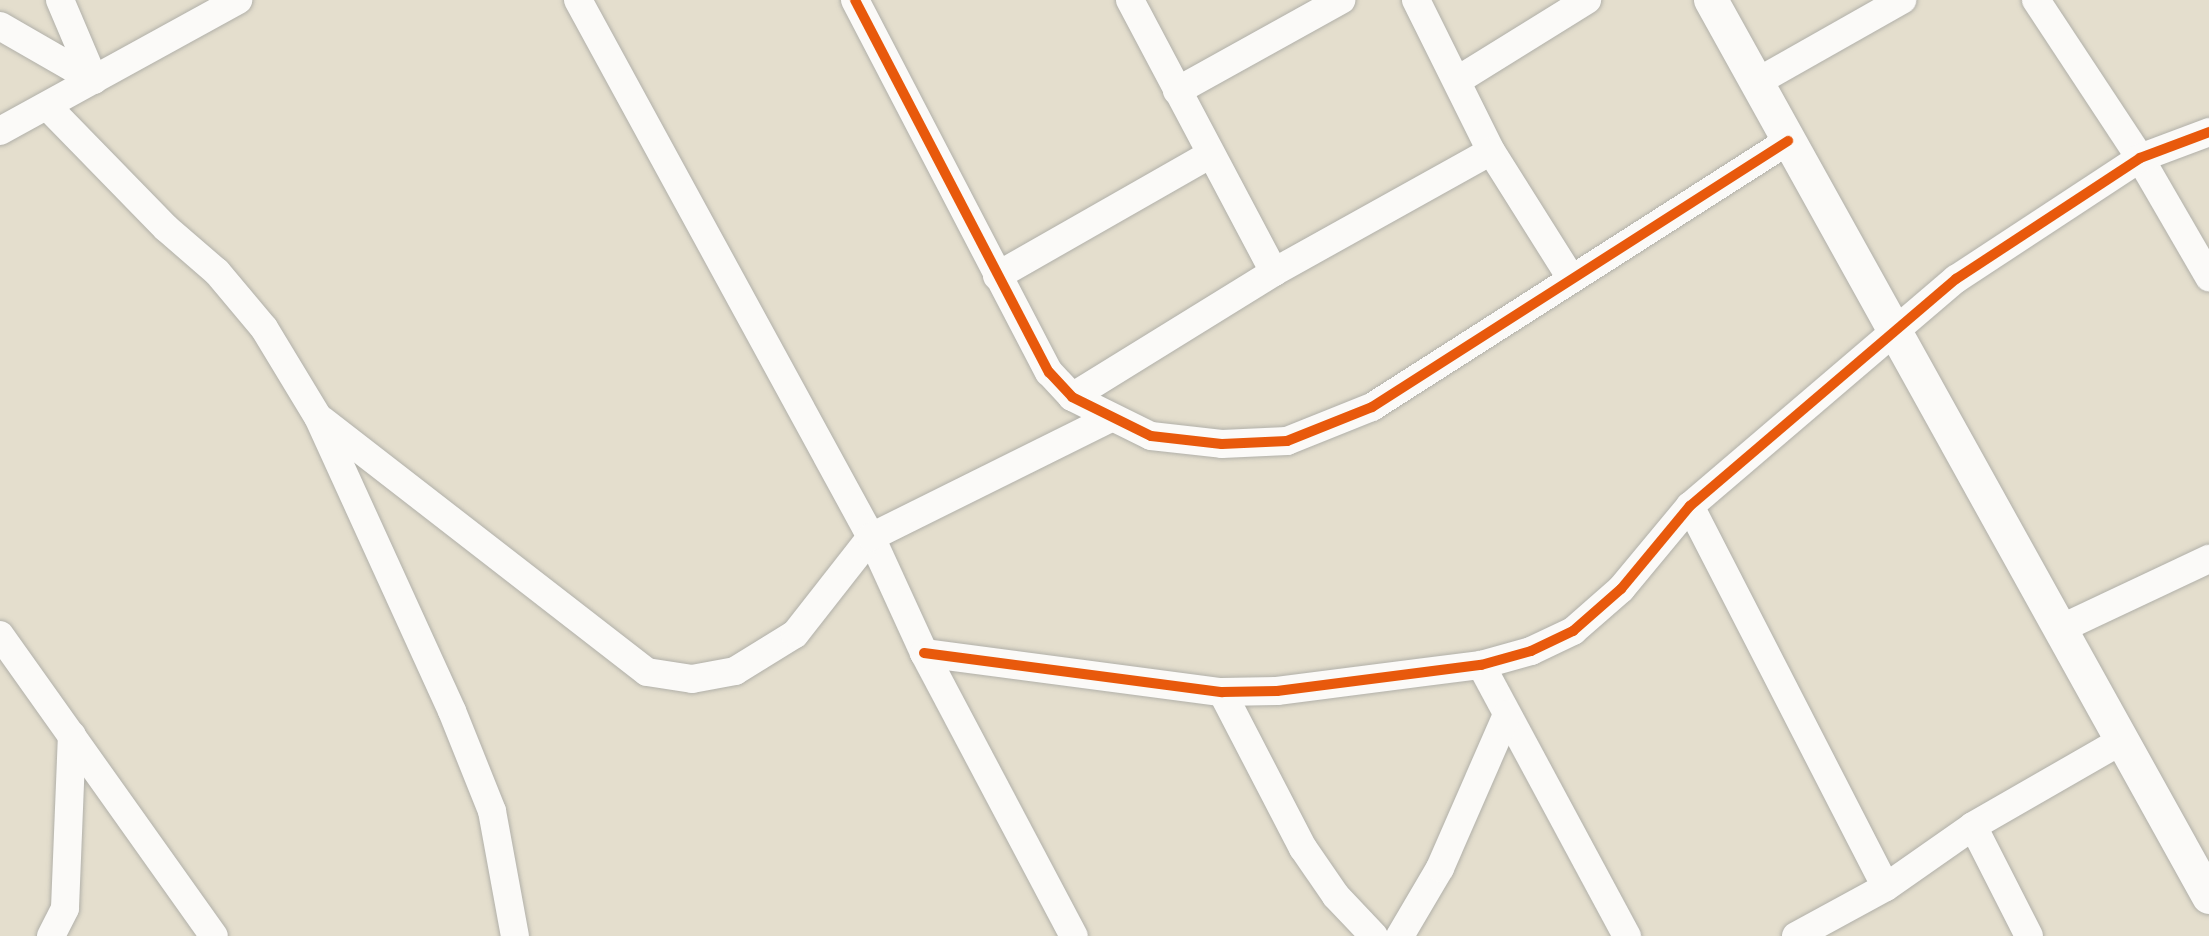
<!DOCTYPE html>
<style>
body{margin:0}
#map{position:relative;width:2209px;height:936px;overflow:hidden;background:#e4decd;font-family:"Gentium Book Plus",serif}
div>[style]{position:absolute}
.roads{filter:drop-shadow(0 0 2px #b1b0a9) drop-shadow(0 0 2px #b1b0a9)}
.minor>*{height:28px;margin:-14px;padding:0 14px;transform-origin:14px;border-radius:14px;background:#fbfaf8}
.tertiary>*{height:34px;margin:-17px;padding:0 17px;transform-origin:17px;border-radius:17px;background:#fbfaf8}
.cycleway>*{height:10px;margin:-5px;padding:0 5px;transform-origin:5px;border-radius:5px;background:#e8590c}
span{translate:-50% -50%;white-space:nowrap;text-align:center;line-height:1.15;-webkit-text-stroke:8px #fcf5e5;paint-order:stroke}
</style>
<div id="map">
<div class="roads">
<div class="minor">
<div style="left:60px;top:0;width:87px;rotate:67deg"></div>
<div style="left:578px;top:0;width:612px;rotate:61.38deg"></div>
<div style="left:871px;top:537px;width:128px;rotate:65.4deg"></div>
<div style="left:924px;top:653px;width:320px;rotate:62.1deg"></div>
<div style="left:855px;top:0;width:420px;rotate:62.5deg"></div>
<div style="left:1049px;top:372px;width:34px;rotate:47deg"></div>
<div style="left:1072px;top:397px;width:88px;rotate:26.3deg"></div>
<div style="left:1151px;top:436px;width:71px;rotate:6.4deg"></div>
<div style="left:1222px;top:444px;width:65px;rotate:-2.6deg"></div>
<div style="left:1287px;top:441px;width:92px;rotate:-21.8deg"></div>
<div style="left:1372px;top:407px;width:494px;rotate:-32.6deg"></div>
<div style="left:1130px;top:0;width:308px;rotate:62.1deg"></div>
<div style="left:1416px;top:0;width:169px;rotate:63.6deg"></div>
<div style="left:1491px;top:151px;width:150px;rotate:57.8deg"></div>
<div style="left:2036px;top:0;width:189px;rotate:56.6deg"></div>
<div style="left:2140px;top:158px;width:138px;rotate:59.9deg"></div>
<div style="left:0;top:26px;width:108px;rotate:29.9deg"></div>
<div style="left:1458px;top:80px;width:152px;rotate:-31.8deg"></div>
<div style="left:1757px;top:82px;width:167px;rotate:-29.5deg"></div>
<div style="left:1177px;top:91px;width:188px;rotate:-29deg"></div>
<div style="left:47px;top:106px;width:170px;rotate:45.7deg"></div>
<div style="left:166px;top:228px;width:67px;rotate:40.8deg"></div>
<div style="left:217px;top:272px;width:73px;rotate:50deg"></div>
<div style="left:264px;top:328px;width:104px;rotate:58.8deg"></div>
<div style="left:318px;top:417px;width:323px;rotate:65.5deg"></div>
<div style="left:452px;top:711px;width:108px;rotate:68.2deg"></div>
<div style="left:492px;top:811px;width:127px;rotate:79.6deg"></div>
<div style="left:0;top:131px;width:272px;rotate:-28.8deg"></div>
<div style="left:997px;top:276px;width:244px;rotate:-29.7deg"></div>
<div style="left:1072px;top:397px;width:238px;rotate:-31.7deg"></div>
<div style="left:1274px;top:272px;width:248px;rotate:-29.1deg"></div>
<div style="left:322px;top:420px;width:411px;rotate:37.8deg"></div>
<div style="left:647px;top:672px;width:46px;rotate:8.8deg"></div>
<div style="left:692px;top:679px;width:44px;rotate:-10.5deg"></div>
<div style="left:735px;top:671px;width:70px;rotate:-31.7deg"></div>
<div style="left:795px;top:634px;width:123px;rotate:-51.9deg"></div>
<div style="left:871px;top:537px;width:266px;rotate:-26.4deg"></div>
<div style="left:1690px;top:506px;width:428px;rotate:62.8deg"></div>
<div style="left:2060px;top:629px;width:165px;rotate:-25.2deg"></div>
<div style="left:0;top:635px;width:369px;rotate:54.6deg"></div>
<div style="left:924px;top:653px;width:301px;rotate:7.5deg"></div>
<div style="left:1222px;top:692px;width:55px;rotate:-1deg"></div>
<div style="left:1277px;top:691px;width:206px;rotate:-7.3deg"></div>
<div style="left:1481px;top:665px;width:52px;rotate:-15.6deg"></div>
<div style="left:1531px;top:651px;width:47px;rotate:-25.5deg"></div>
<div style="left:1573px;top:631px;width:64px;rotate:-41.2deg"></div>
<div style="left:1621px;top:589px;width:108px;rotate:-50.3deg"></div>
<div style="left:1690px;top:506px;width:350px;rotate:-40.5deg"></div>
<div style="left:1956px;top:279px;width:220px;rotate:-33.3deg"></div>
<div style="left:2140px;top:158px;width:74px;rotate:-20.6deg"></div>
<div style="left:1481px;top:665px;width:308px;rotate:61.7deg"></div>
<div style="left:1222px;top:692px;width:176px;rotate:62.6deg"></div>
<div style="left:1303px;top:848px;width:58px;rotate:55.5deg"></div>
<div style="left:1336px;top:896px;width:55px;rotate:46.5deg"></div>
<div style="left:1973px;top:826px;width:123px;rotate:63deg"></div>
<div style="left:51px;top:936px;width:31px;rotate:-63deg"></div>
<div style="left:65px;top:908px;width:173px;rotate:-87.7deg"></div>
<div style="left:1400px;top:936px;width:79px;rotate:-59.5deg"></div>
<div style="left:1440px;top:868px;width:167px;rotate:-66.4deg"></div>
<div style="left:1796px;top:936px;width:102px;rotate:-28.6deg"></div>
<div style="left:1886px;top:887px;width:106px;rotate:-35deg"></div>
<div style="left:1973px;top:826px;width:171px;rotate:-29.9deg"></div>
</div>
<div class="tertiary">
<div style="left:1711px;top:0;width:1026px;rotate:60.96deg"></div>
</div>
</div>
<div class="cycleway">
<div style="left:855px;top:0;width:420px;rotate:62.5deg"></div>
<div style="left:1049px;top:372px;width:34px;rotate:47deg"></div>
<div style="left:1072px;top:397px;width:88px;rotate:26.3deg"></div>
<div style="left:1151px;top:436px;width:71px;rotate:6.4deg"></div>
<div style="left:1222px;top:444px;width:65px;rotate:-2.6deg"></div>
<div style="left:1287px;top:441px;width:92px;rotate:-21.8deg"></div>
<div style="left:1372px;top:407px;width:494px;rotate:-32.6deg"></div>
<div style="left:924px;top:653px;width:301px;rotate:7.5deg"></div>
<div style="left:1222px;top:692px;width:55px;rotate:-1deg"></div>
<div style="left:1277px;top:691px;width:206px;rotate:-7.3deg"></div>
<div style="left:1481px;top:665px;width:52px;rotate:-15.6deg"></div>
<div style="left:1531px;top:651px;width:47px;rotate:-25.5deg"></div>
<div style="left:1573px;top:631px;width:64px;rotate:-41.2deg"></div>
<div style="left:1621px;top:589px;width:108px;rotate:-50.3deg"></div>
<div style="left:1690px;top:506px;width:350px;rotate:-40.5deg"></div>
<div style="left:1956px;top:279px;width:220px;rotate:-33.3deg"></div>
<div style="left:2140px;top:158px;width:74px;rotate:-20.6deg"></div>
</div>
</div>
